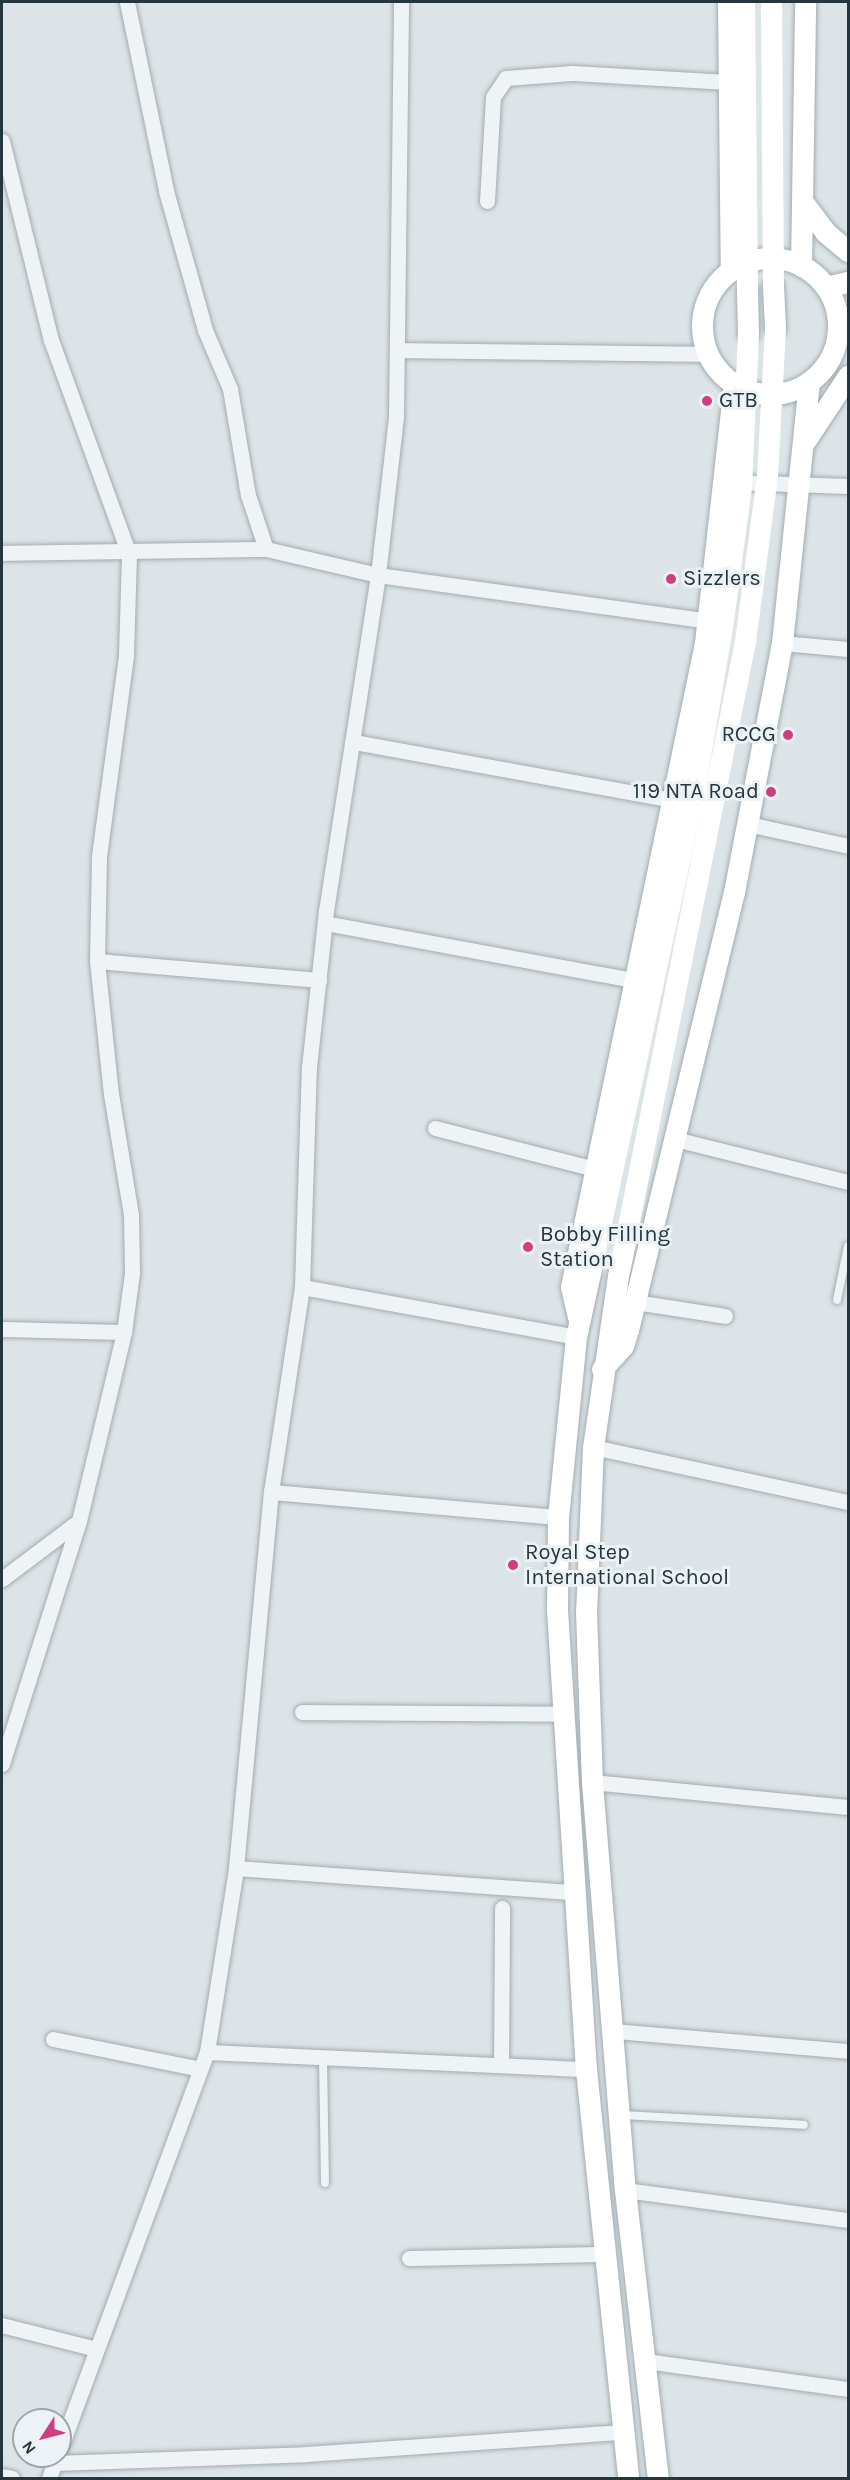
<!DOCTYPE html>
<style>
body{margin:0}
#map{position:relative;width:850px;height:2480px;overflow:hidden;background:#dde4e7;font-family:Karla,sans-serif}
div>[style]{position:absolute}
.roads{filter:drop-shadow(0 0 2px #a2acb1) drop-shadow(0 0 2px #a2acb1)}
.lane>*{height:8px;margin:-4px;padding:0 4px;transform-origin:4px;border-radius:4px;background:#eff3f5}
.street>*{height:15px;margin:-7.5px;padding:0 7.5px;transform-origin:7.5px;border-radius:7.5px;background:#eff3f5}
.secondary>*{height:21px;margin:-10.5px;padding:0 10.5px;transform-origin:10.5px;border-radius:10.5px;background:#fff}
.secondary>.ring{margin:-10.5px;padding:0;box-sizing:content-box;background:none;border:21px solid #fff;border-radius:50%}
.secondary-bridge>*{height:21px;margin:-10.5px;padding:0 10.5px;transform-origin:10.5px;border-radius:10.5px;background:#fff}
.dots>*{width:16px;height:16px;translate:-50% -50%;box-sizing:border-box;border:3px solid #ecf2f5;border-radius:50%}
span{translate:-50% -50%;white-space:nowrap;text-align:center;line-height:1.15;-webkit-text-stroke:6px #ecf2f5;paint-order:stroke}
.poi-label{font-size:22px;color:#26363e}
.left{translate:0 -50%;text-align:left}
.right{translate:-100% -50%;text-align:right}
.frame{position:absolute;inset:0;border:3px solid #26363e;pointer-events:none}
.north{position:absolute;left:12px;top:2408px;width:60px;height:60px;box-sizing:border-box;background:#ecf2f5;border:2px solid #9da7ac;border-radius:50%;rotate:234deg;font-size:16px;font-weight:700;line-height:24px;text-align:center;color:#26363e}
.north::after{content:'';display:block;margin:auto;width:21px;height:27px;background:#cf3e81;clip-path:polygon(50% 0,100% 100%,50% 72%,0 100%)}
</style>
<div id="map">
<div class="roads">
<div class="lane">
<div style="left:837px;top:1300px;width:55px;rotate:-78.5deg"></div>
<div style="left:323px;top:2057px;width:126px;rotate:89.1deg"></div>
<div style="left:622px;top:2115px;width:182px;rotate:3.1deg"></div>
</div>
<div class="street">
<div style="left:127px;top:2px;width:193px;rotate:78.3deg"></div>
<div style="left:166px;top:191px;width:144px;rotate:74.3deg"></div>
<div style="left:205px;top:330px;width:64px;rotate:67deg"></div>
<div style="left:230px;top:389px;width:108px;rotate:80.4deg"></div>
<div style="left:248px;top:495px;width:57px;rotate:71.6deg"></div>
<div style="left:266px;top:549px;width:115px;rotate:13.1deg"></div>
<div style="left:378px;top:575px;width:333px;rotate:7.9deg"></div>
<div style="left:2px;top:141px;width:205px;rotate:76.2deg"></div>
<div style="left:51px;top:340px;width:228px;rotate:70deg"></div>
<div style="left:129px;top:554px;width:102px;rotate:91.7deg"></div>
<div style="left:126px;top:656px;width:203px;rotate:97.7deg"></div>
<div style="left:99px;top:857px;width:104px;rotate:91.1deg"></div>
<div style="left:97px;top:961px;width:134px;rotate:84deg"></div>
<div style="left:111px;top:1094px;width:123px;rotate:80.6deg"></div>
<div style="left:131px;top:1215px;width:58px;rotate:89deg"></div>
<div style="left:132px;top:1273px;width:60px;rotate:97.7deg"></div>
<div style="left:124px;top:1332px;width:194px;rotate:103.4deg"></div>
<div style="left:79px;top:1521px;width:255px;rotate:107.6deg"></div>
<div style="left:487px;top:201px;width:104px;rotate:-86.7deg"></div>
<div style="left:493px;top:97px;width:23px;rotate:-56deg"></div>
<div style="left:506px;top:78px;width:66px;rotate:-4.3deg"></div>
<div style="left:572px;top:73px;width:157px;rotate:3.3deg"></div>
<div style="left:398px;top:350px;width:310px;rotate:0.7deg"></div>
<div style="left:732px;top:482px;width:116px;rotate:2deg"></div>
<div style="left:2px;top:553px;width:264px;rotate:-0.9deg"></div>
<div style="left:782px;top:643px;width:66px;rotate:5.2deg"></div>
<div style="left:354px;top:742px;width:323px;rotate:10.3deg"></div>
<div style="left:748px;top:824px;width:102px;rotate:12.4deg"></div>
<div style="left:325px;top:923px;width:314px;rotate:10.5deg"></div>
<div style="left:97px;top:961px;width:223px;rotate:4.9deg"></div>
<div style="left:435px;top:1128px;width:165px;rotate:14.4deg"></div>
<div style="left:675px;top:1139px;width:178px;rotate:14deg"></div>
<div style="left:302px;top:1287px;width:279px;rotate:10.3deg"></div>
<div style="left:635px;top:1302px;width:91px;rotate:8.8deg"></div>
<div style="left:2px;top:1329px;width:122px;rotate:1.4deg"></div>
<div style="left:593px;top:1447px;width:261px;rotate:12.2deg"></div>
<div style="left:271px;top:1492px;width:288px;rotate:5deg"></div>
<div style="left:2px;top:1579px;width:96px;rotate:-37deg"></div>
<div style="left:302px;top:1712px;width:259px;rotate:0.4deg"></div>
<div style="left:592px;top:1782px;width:257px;rotate:5.6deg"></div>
<div style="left:236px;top:1868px;width:338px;rotate:4.1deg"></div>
<div style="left:615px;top:2031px;width:234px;rotate:4.9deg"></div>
<div style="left:53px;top:2039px;width:150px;rotate:11.5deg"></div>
<div style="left:207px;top:2052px;width:379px;rotate:2.6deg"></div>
<div style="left:501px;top:2065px;width:157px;rotate:-89.6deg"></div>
<div style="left:625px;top:2190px;width:225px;rotate:7.7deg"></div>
<div style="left:409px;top:2258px;width:194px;rotate:-1.2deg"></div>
<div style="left:2px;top:2325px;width:97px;rotate:14.3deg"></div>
<div style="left:646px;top:2361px;width:204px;rotate:7.9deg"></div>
<div style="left:60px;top:2449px;width:423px;rotate:-69.7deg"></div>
<div style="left:207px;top:2052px;width:186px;rotate:-81deg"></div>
<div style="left:236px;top:1868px;width:378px;rotate:-84.7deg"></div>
<div style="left:271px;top:1492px;width:207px;rotate:-81.4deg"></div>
<div style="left:302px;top:1287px;width:220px;rotate:-88.2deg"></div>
<div style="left:309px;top:1067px;width:157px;rotate:-83.8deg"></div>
<div style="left:326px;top:911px;width:340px;rotate:-81.2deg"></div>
<div style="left:378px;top:575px;width:159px;rotate:-83.5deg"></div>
<div style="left:396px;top:417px;width:415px;rotate:-89.3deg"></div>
<div style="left:54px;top:2463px;width:252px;rotate:-2deg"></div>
<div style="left:306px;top:2454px;width:317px;rotate:-4deg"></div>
<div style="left:2px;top:2476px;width:10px;rotate:11deg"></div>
<div style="left:49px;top:2478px;width:23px;rotate:-70deg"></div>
</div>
<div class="secondary">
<div style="left:728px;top:2px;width:268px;rotate:89.4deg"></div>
<div style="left:802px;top:201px;width:39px;rotate:53deg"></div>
<div style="left:825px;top:232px;width:30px;rotate:40deg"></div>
<div class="ring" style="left:702px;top:258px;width:115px;height:115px"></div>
<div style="left:801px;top:266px;width:264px;rotate:-89.1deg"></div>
<div style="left:773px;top:285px;width:43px;rotate:87.3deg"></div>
<div style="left:826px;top:287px;width:23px;rotate:-13deg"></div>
<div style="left:747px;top:290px;width:44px;rotate:88.7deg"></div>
<div style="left:803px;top:444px;width:82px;rotate:-56.5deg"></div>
<div style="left:590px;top:1273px;width:66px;rotate:102.3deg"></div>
<div style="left:576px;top:1337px;width:181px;rotate:95.7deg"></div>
<div style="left:558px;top:1517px;width:92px;rotate:90.6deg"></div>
<div style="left:557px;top:1609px;width:461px;rotate:86.4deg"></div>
<div style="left:586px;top:2069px;width:411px;rotate:84.1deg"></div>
<div style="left:618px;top:1276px;width:173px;rotate:98.3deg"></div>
<div style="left:593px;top:1447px;width:164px;rotate:92.4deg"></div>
<div style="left:586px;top:1611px;width:171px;rotate:88deg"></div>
<div style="left:592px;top:1782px;width:409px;rotate:85.4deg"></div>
<div style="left:625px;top:2190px;width:290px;rotate:83.5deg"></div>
<div style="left:578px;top:1317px;width:31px;rotate:-103deg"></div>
<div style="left:571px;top:1287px;width:658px;rotate:-78.25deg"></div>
<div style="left:705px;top:643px;width:262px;rotate:-83.6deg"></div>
<div style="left:602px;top:1369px;width:31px;rotate:-48deg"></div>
<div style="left:623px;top:1346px;width:17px;rotate:-73deg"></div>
<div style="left:628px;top:1330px;width:451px;rotate:-76.4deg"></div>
<div style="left:734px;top:892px;width:254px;rotate:-79.1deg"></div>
<div style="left:782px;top:643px;width:262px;rotate:-84.1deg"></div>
</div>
</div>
<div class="secondary-bridge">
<div style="left:744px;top:2px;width:288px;rotate:89.4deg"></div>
<div style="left:771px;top:2px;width:283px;rotate:89.6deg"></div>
<div style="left:590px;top:1273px;width:481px;rotate:-77.8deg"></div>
<div style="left:692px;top:803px;width:179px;rotate:-80.3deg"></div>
<div style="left:722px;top:627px;width:141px;rotate:-82.3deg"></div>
<div style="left:741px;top:487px;width:153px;rotate:-87.4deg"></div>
<div style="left:618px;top:1276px;width:648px;rotate:-78.69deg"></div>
<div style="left:745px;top:641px;width:166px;rotate:-82.4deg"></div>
<div style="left:767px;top:476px;width:148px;rotate:-86.9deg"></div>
</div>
<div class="dots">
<div style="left:707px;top:401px;background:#cf3e81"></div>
<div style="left:671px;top:579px;background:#cf3e81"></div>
<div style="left:788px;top:735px;background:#cf3e81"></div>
<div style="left:771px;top:792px;background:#cf3e81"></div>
<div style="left:528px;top:1247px;background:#cf3e81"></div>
<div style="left:513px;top:1565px;background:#cf3e81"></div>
</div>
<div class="poi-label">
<span class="left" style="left:719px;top:401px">GTB</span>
<span class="left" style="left:683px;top:579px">Sizzlers</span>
<span class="right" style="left:776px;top:735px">RCCG</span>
<span class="right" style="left:759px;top:792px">119 NTA Road</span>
<span class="left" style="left:540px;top:1247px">Bobby Filling<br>Station</span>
<span class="left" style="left:525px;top:1565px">Royal Step<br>International School</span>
</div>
<div class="frame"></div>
<div class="north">N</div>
</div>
